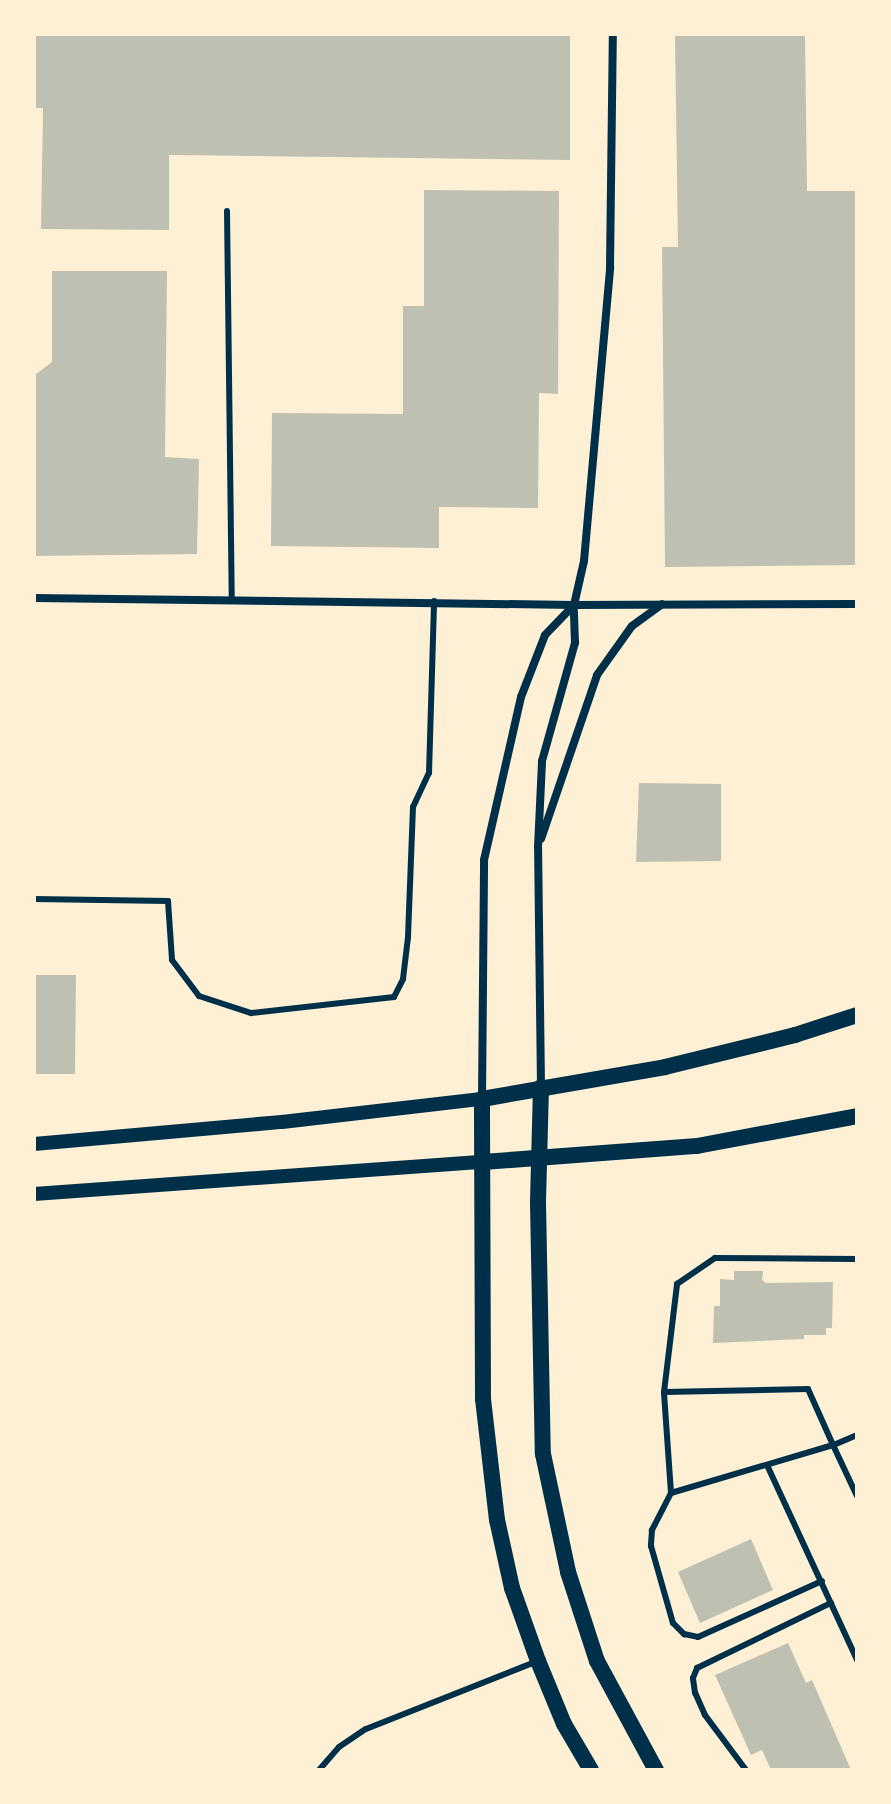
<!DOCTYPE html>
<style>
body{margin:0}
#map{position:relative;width:891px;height:1804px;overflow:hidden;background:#fdf0d5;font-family:"Zilla Slab",serif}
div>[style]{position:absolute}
.building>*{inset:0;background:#bec0b2}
.service>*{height:6px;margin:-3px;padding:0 3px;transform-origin:3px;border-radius:3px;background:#003049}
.minor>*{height:8px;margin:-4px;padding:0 4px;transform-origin:4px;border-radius:4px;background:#003049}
.tertiary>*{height:14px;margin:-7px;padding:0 7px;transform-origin:7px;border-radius:7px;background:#003049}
.secondary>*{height:16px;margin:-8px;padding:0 8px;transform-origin:8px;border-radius:8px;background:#003049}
span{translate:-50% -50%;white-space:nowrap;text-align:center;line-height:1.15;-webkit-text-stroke:8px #fdf0d5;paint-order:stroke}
.frame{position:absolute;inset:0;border:36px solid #fdf0d5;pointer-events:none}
</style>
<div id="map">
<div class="building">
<div style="clip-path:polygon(34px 34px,570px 34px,570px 160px,169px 155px,169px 230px,41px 229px,43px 108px,34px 108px)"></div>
<div style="clip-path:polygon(675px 34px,805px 34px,807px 191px,857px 191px,857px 565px,665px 567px,662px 247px,678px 247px)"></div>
<div style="clip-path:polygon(424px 190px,559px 191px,558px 394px,539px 393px,538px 508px,439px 507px,439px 548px,271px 546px,272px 413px,403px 414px,403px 306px,424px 306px)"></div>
<div style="clip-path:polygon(52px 271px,167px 271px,165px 457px,199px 459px,197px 554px,34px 556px,35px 375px,52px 362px)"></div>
<div style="clip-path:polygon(639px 783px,721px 784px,721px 861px,636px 862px)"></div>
<div style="clip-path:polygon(34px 975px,76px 975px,75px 1074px,34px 1074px)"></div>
<div style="clip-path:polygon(734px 1271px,763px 1271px,762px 1280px,766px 1283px,833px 1282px,832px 1328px,826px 1328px,826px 1335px,804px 1335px,804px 1339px,713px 1343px,714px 1306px,720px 1306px,720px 1279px,734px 1280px)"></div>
<div style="clip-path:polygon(751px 1539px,773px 1590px,700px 1623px,678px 1572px)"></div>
<div style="clip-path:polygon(788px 1643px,806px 1683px,812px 1680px,851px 1770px,771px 1770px,762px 1750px,751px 1755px,715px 1675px)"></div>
</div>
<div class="service">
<div style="left:227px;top:211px;width:387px;rotate:89.3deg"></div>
<div style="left:34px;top:899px;width:134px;rotate:0.9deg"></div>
<div style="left:168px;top:901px;width:59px;rotate:86.1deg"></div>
<div style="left:172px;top:960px;width:45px;rotate:53.1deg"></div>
<div style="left:199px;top:996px;width:55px;rotate:18.1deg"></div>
<div style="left:251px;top:1013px;width:144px;rotate:-6.4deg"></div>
<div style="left:394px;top:997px;width:20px;rotate:-63deg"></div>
<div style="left:403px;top:979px;width:42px;rotate:-83.2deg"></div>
<div style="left:408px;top:937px;width:130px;rotate:-87.8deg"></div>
<div style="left:413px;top:807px;width:38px;rotate:-65deg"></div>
<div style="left:429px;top:773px;width:172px;rotate:-88.3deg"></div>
<div style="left:664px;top:1392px;width:109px;rotate:-83.1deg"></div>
<div style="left:677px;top:1284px;width:46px;rotate:-34.4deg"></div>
<div style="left:715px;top:1258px;width:142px;rotate:0.4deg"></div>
<div style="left:857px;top:1435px;width:26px;rotate:157deg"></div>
<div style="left:833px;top:1445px;width:169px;rotate:163.5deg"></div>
<div style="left:671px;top:1493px;width:101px;rotate:-94deg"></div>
<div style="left:664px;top:1392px;width:144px;rotate:-1.2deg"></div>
<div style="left:808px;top:1389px;width:61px;rotate:65.9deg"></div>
<div style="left:833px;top:1445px;width:56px;rotate:64.8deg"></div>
<div style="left:767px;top:1465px;width:215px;rotate:65.2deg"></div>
<div style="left:671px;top:1493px;width:42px;rotate:117.2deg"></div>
<div style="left:652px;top:1530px;width:16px;rotate:94deg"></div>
<div style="left:651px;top:1546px;width:80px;rotate:74.1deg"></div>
<div style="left:673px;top:1623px;width:16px;rotate:45deg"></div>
<div style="left:684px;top:1634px;width:14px;rotate:12deg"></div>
<div style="left:698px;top:1637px;width:136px;rotate:-24.3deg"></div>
<div style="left:319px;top:1770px;width:30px;rotate:-49deg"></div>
<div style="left:339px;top:1747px;width:32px;rotate:-34deg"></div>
<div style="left:366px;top:1729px;width:185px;rotate:-21.6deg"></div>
<div style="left:746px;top:1770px;width:69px;rotate:-126.7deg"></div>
<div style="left:705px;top:1715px;width:24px;rotate:-114deg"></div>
<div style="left:695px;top:1693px;width:15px;rotate:-98deg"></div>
<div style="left:693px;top:1678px;width:11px;rotate:-68deg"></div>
<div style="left:697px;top:1668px;width:149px;rotate:-25.9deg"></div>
</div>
<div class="minor">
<div style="left:34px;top:598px;width:540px;rotate:0.74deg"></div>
<div style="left:574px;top:605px;width:283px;rotate:-0.2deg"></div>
<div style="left:541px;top:839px;width:173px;rotate:-71.1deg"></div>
<div style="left:597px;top:675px;width:60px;rotate:-54.5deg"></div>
<div style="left:632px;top:626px;width:37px;rotate:-36deg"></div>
<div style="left:541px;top:1087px;width:240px;rotate:-90.7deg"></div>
<div style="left:538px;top:847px;width:86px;rotate:-87.3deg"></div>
<div style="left:542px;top:761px;width:123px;rotate:-74.4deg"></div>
<div style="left:575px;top:643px;width:38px;rotate:-92deg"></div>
<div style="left:574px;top:605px;width:45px;rotate:-77.2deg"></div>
<div style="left:584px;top:561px;width:295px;rotate:-84.9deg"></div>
<div style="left:610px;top:267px;width:233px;rotate:-89.3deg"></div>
<div style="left:482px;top:1099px;width:239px;rotate:-89.5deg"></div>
<div style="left:484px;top:860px;width:167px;rotate:-77.2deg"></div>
<div style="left:521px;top:697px;width:66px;rotate:-68.8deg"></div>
<div style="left:545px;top:635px;width:42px;rotate:-46deg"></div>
</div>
<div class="tertiary">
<div style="left:34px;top:1144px;width:249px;rotate:-5.1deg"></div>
<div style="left:282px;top:1122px;width:201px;rotate:-6.6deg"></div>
<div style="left:34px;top:1194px;width:450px;rotate:-4.1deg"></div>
</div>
<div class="secondary">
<div style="left:541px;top:1087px;width:116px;rotate:91.5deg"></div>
<div style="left:538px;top:1203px;width:251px;rotate:88.9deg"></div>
<div style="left:543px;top:1454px;width:121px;rotate:78deg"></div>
<div style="left:568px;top:1572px;width:94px;rotate:72deg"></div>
<div style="left:597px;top:1661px;width:124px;rotate:61.6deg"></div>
<div style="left:483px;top:1162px;width:215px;rotate:-4.3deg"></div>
<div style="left:697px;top:1146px;width:163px;rotate:-10.6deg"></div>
<div style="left:591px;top:1770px;width:53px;rotate:-120.4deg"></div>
<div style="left:564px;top:1724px;width:68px;rotate:-112.4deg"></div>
<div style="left:538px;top:1661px;width:77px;rotate:-109.6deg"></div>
<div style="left:512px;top:1588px;width:70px;rotate:-102.4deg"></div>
<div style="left:497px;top:1520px;width:122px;rotate:-96.6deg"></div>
<div style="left:483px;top:1399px;width:300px;rotate:-90.2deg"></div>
<div style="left:482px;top:1099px;width:186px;rotate:-9.9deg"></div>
<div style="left:665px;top:1067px;width:134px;rotate:-13.8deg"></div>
<div style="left:795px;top:1035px;width:65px;rotate:-17.9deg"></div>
</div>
<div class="frame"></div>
</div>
